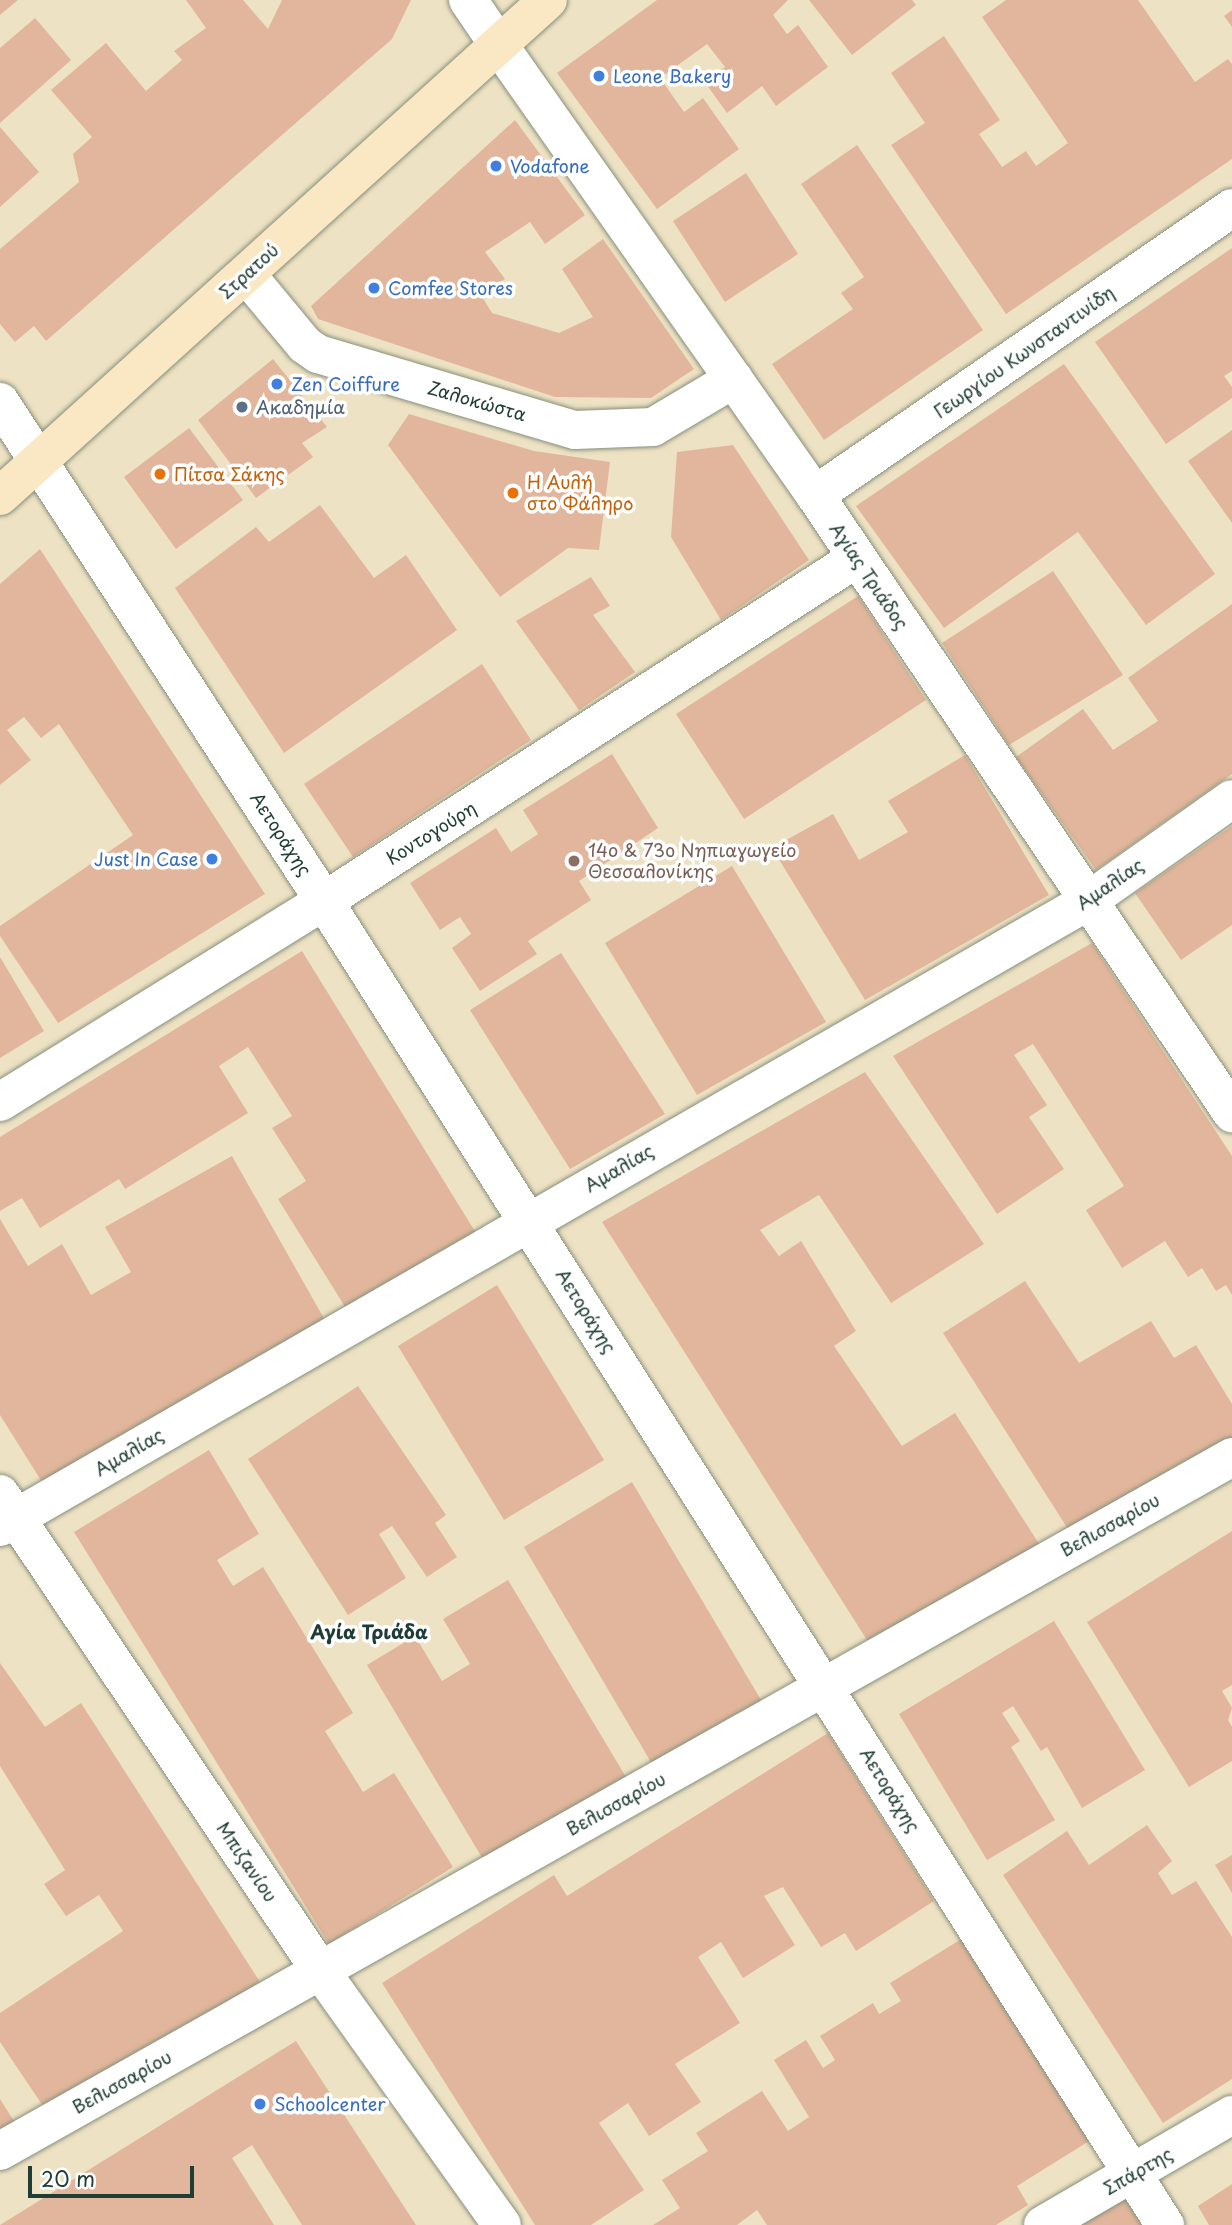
<!DOCTYPE html>
<meta charset="utf-8">
<style>
body{margin:0}
#map{position:relative;width:1232px;height:2225px;overflow:hidden;background:#eee2c4;font-family:"Playpen Sans",sans-serif}
div>[style]{position:absolute}
.building>*{inset:0;background:#e2b69c}
.roads{filter:drop-shadow(0 0 2px #86907c) drop-shadow(0 0 2px #86907c)}
.pedestrian>*{height:38px;margin:-19px;padding:0 19px;transform-origin:19px;border-radius:19px;background:#fff}
.minor>*{height:38px;margin:-19px;padding:0 19px;transform-origin:19px;border-radius:19px;background:#fff}
.tertiary>*{height:38px;margin:-19px;padding:0 19px;transform-origin:19px;border-radius:19px;background:#fff}
.secondary>*{height:38px;margin:-19px;padding:0 19px;transform-origin:19px;border-radius:19px;background:#fae7c3}
.dots>*{width:19px;height:19px;translate:-50% -50%;box-sizing:border-box;border:4px solid #fff;border-radius:50%}
span{translate:-50% -50%;white-space:nowrap;text-align:center;line-height:1.15;-webkit-text-stroke:7px #fff;paint-order:stroke}
.shop-label{font-size:18px;color:#366cbe}
.left{translate:0 -50%;text-align:left}
.right{translate:-100% -50%;text-align:right}
.street-label{font-size:18px;color:#1f3d34}
.service-label{font-size:18px;color:#4e5e75}
.food-label{font-size:18px;color:#c56008}
.education-label{font-size:18px;color:#785e54}
.neighbourhood-label{font-size:19px;color:#1f3d34;font-weight:700}
.scale{position:absolute;left:28px;top:2166px;width:166px;height:32px;box-sizing:border-box;border:4px solid #1f3d34;border-top:0;padding-left:9px;font-size:21px;line-height:24px;white-space:nowrap;color:#1f3d34;-webkit-text-stroke:5px #fff;paint-order:stroke}
</style>
<div id="map">
<div class="building">
<div style="clip-path:polygon(0 0,18px 0,0 15px)"></div>
<div style="clip-path:polygon(186px 0,243px 0,268px 29px,282px 0,411px 0,392px 39px,46px 341px,34px 326px,15px 342px,0 324px,0 249px,79px 182px,73px 154px,92px 137px,51px 90px,106px 43px,146px 91px,182px 60px,174px 51px,206px 28px)"></div>
<div style="clip-path:polygon(657px 0,788px 0,773px 15px,787px 34px,798px 25px,828px 67px,776px 106px,762px 86px,727px 113px,704px 81px,725px 67px,707px 44px,660px 78px,684px 112px,703px 98px,739px 149px,657px 209px,557px 73px)"></div>
<div style="clip-path:polygon(809px 0,912px 0,916px 5px,852px 55px)"></div>
<div style="clip-path:polygon(1006px 0,1138px 0,1195px 82px,1228px 59px,1232px 64px,1232px 159px,1006px 314px,891px 145px,925px 123px,891px 73px,944px 36px,1000px 120px,979px 134px,1002px 167px,1026px 151px,1036px 166px,1068px 143px,982px 17px)"></div>
<div style="clip-path:polygon(1232px 10px,1232px 27px,1224px 16px)"></div>
<div style="clip-path:polygon(35px 18px,71px 60px,0 123px,0 48px)"></div>
<div style="clip-path:polygon(515px 120px,585px 215px,545px 244px,530px 222px,485px 252px,505px 279px,481px 295px,492px 313px,559px 333px,593px 317px,562px 269px,603px 239px,694px 369px,651px 398px,555px 397px,318px 319px,311px 306px)"></div>
<div style="clip-path:polygon(0 127px,39px 172px,0 207px)"></div>
<div style="clip-path:polygon(857px 145px,983px 330px,824px 440px,772px 364px,853px 309px,841px 293px,864px 277px,801px 184px)"></div>
<div style="clip-path:polygon(746px 173px,798px 254px,725px 302px,673px 221px)"></div>
<div style="clip-path:polygon(1232px 248px,1232px 371px,1224px 376px,1232px 387px,1232px 398px,1166px 444px,1095px 342px)"></div>
<div style="clip-path:polygon(273px 359px,327px 427px,302px 443px,313px 457px,256px 498px,198px 420px)"></div>
<div style="clip-path:polygon(1064px 364px,1215px 574px,1146px 625px,1078px 532px,944px 628px,856px 506px)"></div>
<div style="clip-path:polygon(409px 414px,534px 451px,610px 462px,599px 550px,568px 548px,500px 597px,388px 445px)"></div>
<div style="clip-path:polygon(189px 428px,243px 500px,176px 549px,124px 477px)"></div>
<div style="clip-path:polygon(1232px 430px,1232px 523px,1188px 461px)"></div>
<div style="clip-path:polygon(733px 445px,809px 560px,721px 620px,671px 537px,677px 452px)"></div>
<div style="clip-path:polygon(320px 505px,374px 578px,406px 555px,457px 630px,284px 753px,175px 588px,256px 527px,269px 542px)"></div>
<div style="clip-path:polygon(40px 549px,265px 894px,58px 1023px,0 936px,0 926px,133px 835px,59px 724px,41px 738px,24px 717px,7px 730px,31px 760px,0 785px,0 584px)"></div>
<div style="clip-path:polygon(1053px 571px,1123px 675px,1009px 745px,942px 643px)"></div>
<div style="clip-path:polygon(591px 577px,610px 606px,593px 615px,635px 672px,579px 710px,516px 621px)"></div>
<div style="clip-path:polygon(858px 596px,926px 700px,744px 819px,676px 714px)"></div>
<div style="clip-path:polygon(1232px 604px,1232px 774px,1096px 870px,1016px 757px,1083px 709px,1113px 750px,1158px 721px,1128px 678px)"></div>
<div style="clip-path:polygon(482px 664px,531px 740px,353px 857px,304px 784px)"></div>
<div style="clip-path:polygon(612px 754px,658px 828px,579px 881px,591px 900px,528px 941px,537px 954px,480px 991px,452px 948px,471px 934px,460px 917px,440px 930px,410px 883px,496px 828px,511px 852px,538px 834px,523px 810px)"></div>
<div style="clip-path:polygon(965px 755px,1049px 895px,865px 1000px,772px 848px,833px 814px,859px 860px,908px 832px,888px 801px)"></div>
<div style="clip-path:polygon(1232px 826px,1232px 925px,1181px 960px,1135px 893px)"></div>
<div style="clip-path:polygon(732px 866px,826px 1022px,697px 1095px,605px 943px)"></div>
<div style="clip-path:polygon(1092px 943px,1232px 1156px,1232px 1295px,1226px 1285px,1216px 1291px,1202px 1268px,1188px 1277px,1165px 1241px,1122px 1268px,1086px 1210px,1124px 1186px,1033px 1044px,1014px 1055px,1047px 1105px,1029px 1117px,1064px 1169px,997px 1214px,893px 1056px)"></div>
<div style="clip-path:polygon(302px 951px,476px 1233px,347px 1310px,278px 1199px,306px 1181px,272px 1128px,292px 1116px,248px 1047px,219px 1066px,248px 1113px,125px 1189px,119px 1179px,40px 1228px,22px 1198px,0 1211px,0 1137px)"></div>
<div style="clip-path:polygon(561px 953px,665px 1114px,570px 1169px,470px 1010px)"></div>
<div style="clip-path:polygon(0 957px,44px 1031px,0 1058px)"></div>
<div style="clip-path:polygon(865px 1072px,984px 1244px,891px 1303px,819px 1195px,760px 1230px,779px 1256px,801px 1241px,856px 1331px,834px 1346px,902px 1446px,955px 1413px,1045px 1553px,872px 1648px,602px 1222px)"></div>
<div style="clip-path:polygon(232px 1156px,326px 1322px,42px 1482px,0 1415px,0 1219px,28px 1266px,62px 1244px,91px 1295px,131px 1272px,105px 1227px)"></div>
<div style="clip-path:polygon(1025px 1281px,1079px 1363px,1151px 1321px,1174px 1358px,1196px 1345px,1232px 1404px,1232px 1444px,1075px 1540px,943px 1333px)"></div>
<div style="clip-path:polygon(497px 1285px,604px 1460px,504px 1520px,398px 1346px)"></div>
<div style="clip-path:polygon(358px 1386px,446px 1515px,435px 1523px,457px 1557px,427px 1577px,392px 1526px,379px 1534px,406px 1578px,348px 1615px,248px 1459px)"></div>
<div style="clip-path:polygon(209px 1450px,259px 1534px,217px 1560px,233px 1586px,263px 1567px,353px 1713px,325px 1731px,363px 1792px,394px 1773px,453px 1867px,329px 1944px,74px 1532px)"></div>
<div style="clip-path:polygon(632px 1482px,764px 1705px,655px 1769px,524px 1547px)"></div>
<div style="clip-path:polygon(1232px 1531px,1232px 1685px,1222px 1691px,1232px 1708px,1228px 1720px,1232px 1727px,1232px 1761px,1189px 1787px,1087px 1622px)"></div>
<div style="clip-path:polygon(508px 1580px,626px 1777px,484px 1861px,367px 1665px,415px 1636px,442px 1681px,470px 1664px,443px 1619px)"></div>
<div style="clip-path:polygon(1054px 1621px,1145px 1770px,1082px 1808px,1047px 1747px,1041px 1751px,1013px 1706px,1002px 1713px,1020px 1741px,1011px 1747px,1055px 1820px,987px 1860px,899px 1714px)"></div>
<div style="clip-path:polygon(0 1663px,45px 1727px,81px 1703px,260px 1982px,47px 2112px,0 2042px,0 2013px,123px 1931px,99px 1895px,66px 1916px,44px 1884px,65px 1870px,0 1766px)"></div>
<div style="clip-path:polygon(828px 1733px,934px 1901px,856px 1951px,845px 1933px,821px 1947px,783px 1887px,764px 1896px,795px 1945px,743px 1978px,721px 1942px,698px 1957px,740px 2023px,675px 2064px,701px 2102px,649px 2136px,628px 2103px,599px 2123px,644px 2190px,591px 2225px,535px 2225px,382px 1983px,554px 1875px,567px 1896px)"></div>
<div style="clip-path:polygon(1147px 1825px,1172px 1861px,1158px 1873px,1172px 1895px,1196px 1881px,1232px 1937px,1232px 2079px,1163px 2123px,1003px 1875px,1067px 1831px,1089px 1865px)"></div>
<div style="clip-path:polygon(1232px 1855px,1232px 1893px,1215px 1865px)"></div>
<div style="clip-path:polygon(968px 1935px,1094px 2138px,1017px 2186px,1028px 2205px,996px 2225px,767px 2225px,757px 2210px,737px 2225px,653px 2225px,680px 2208px,662px 2180px,708px 2151px,696px 2133px,762px 2091px,788px 2131px,809px 2117px,774px 2060px,806px 2040px,823px 2068px,835px 2060px,820px 2036px,873px 2003px,879px 2014px,901px 2001px,890px 1983px)"></div>
<div style="clip-path:polygon(296px 2041px,416px 2225px,302px 2225px,252px 2145px,232px 2158px,274px 2225px,0 2225px)"></div>
<div style="clip-path:polygon(0 2099px,19px 2129px,0 2141px)"></div>
<div style="clip-path:polygon(1232px 2184px,1232px 2225px,1209px 2225px,1198px 2206px)"></div>
<div style="clip-path:polygon(1123px 2196px,1142px 2225px,1081px 2225px)"></div>
</div>
<div class="roads">
<div class="pedestrian">
<div style="left:246px;top:274px;width:92px;rotate:50.3deg"></div>
<div style="left:305px;top:345px;width:16px;rotate:35deg"></div>
<div style="left:318px;top:354px;width:268px;rotate:16.5deg"></div>
<div style="left:575px;top:430px;width:78px;rotate:-2.2deg"></div>
<div style="left:653px;top:427px;width:94px;rotate:-30.7deg"></div>
</div>
<div class="minor">
<div style="left:468px;top:0;width:53px;rotate:55.7deg"></div>
<div style="left:0;top:402px;width:595px;rotate:57deg"></div>
<div style="left:324px;top:901px;width:1569px;rotate:57.58deg"></div>
<div style="left:815px;top:495px;width:506px;rotate:-34.54deg"></div>
<div style="left:0;top:1102px;width:381px;rotate:-31.8deg"></div>
<div style="left:324px;top:901px;width:634px;rotate:-32.76deg"></div>
<div style="left:0;top:1494px;width:574px;rotate:56.09deg"></div>
<div style="left:320px;top:1970px;width:313px;rotate:54.5deg"></div>
<div style="left:0;top:1527px;width:1255px;rotate:-29.91deg"></div>
<div style="left:1088px;top:901px;width:176px;rotate:-35.3deg"></div>
<div style="left:0;top:2151px;width:1414px;rotate:-29.39deg"></div>
<div style="left:1043px;top:2225px;width:219px;rotate:-30.2deg"></div>
</div>
<div class="tertiary">
<div style="left:498px;top:44px;width:551px;rotate:54.9deg"></div>
<div style="left:815px;top:495px;width:746px;rotate:55.99deg"></div>
</div>
<div class="secondary">
<div style="left:0;top:496px;width:739px;rotate:-42.15deg"></div>
</div>
</div>
<div class="dots">
<div style="left:599px;top:76px;background:#3f7fe0"></div>
<div style="left:496px;top:166px;background:#3f7fe0"></div>
<div style="left:374px;top:288px;background:#3f7fe0"></div>
<div style="left:277px;top:384px;background:#3f7fe0"></div>
<div style="left:242px;top:407px;background:#5c6f8a"></div>
<div style="left:160px;top:474px;background:#e8710a"></div>
<div style="left:513px;top:493px;background:#e8710a"></div>
<div style="left:212px;top:859px;background:#3f7fe0"></div>
<div style="left:574px;top:861px;background:#8d6e63"></div>
<div style="left:260px;top:2104px;background:#3f7fe0"></div>
</div>
<div class="shop-label">
<span class="left" style="left:613px;top:76px">Leone Bakery</span>
<span class="left" style="left:510px;top:166px">Vodafone</span>
<span class="left" style="left:388px;top:288px">Comfee Stores</span>
<span class="left" style="left:291px;top:384px">Zen Coiffure</span>
<span class="right" style="left:198px;top:859px">Just In Case</span>
<span class="left" style="left:274px;top:2104px">Schoolcenter</span>
</div>
<div class="street-label">
<span style="left:249px;top:271px;rotate:-42deg">Στρατού</span>
<span style="left:1024px;top:352px;rotate:-35deg">Γεωργίου Κωνσταντινίδη</span>
<span style="left:477px;top:401px;rotate:16deg">Ζαλοκώστα</span>
<span style="left:869px;top:576px;rotate:56deg">Αγίας Τριάδος</span>
<span style="left:431px;top:833px;rotate:-32deg">Κοντογούρη</span>
<span style="left:281px;top:834px;rotate:57deg">Αετοράχης</span>
<span style="left:1110px;top:884px;rotate:-34deg">Αμαλίας</span>
<span style="left:619px;top:1168px;rotate:-30deg">Αμαλίας</span>
<span style="left:586px;top:1311px;rotate:58deg">Αετοράχης</span>
<span style="left:129px;top:1452px;rotate:-30deg">Αμαλίας</span>
<span style="left:1110px;top:1525px;rotate:-29deg">Βελισσαρίου</span>
<span style="left:890px;top:1790px;rotate:58deg">Αετοράχης</span>
<span style="left:616px;top:1804px;rotate:-29deg">Βελισσαρίου</span>
<span style="left:247px;top:1862px;rotate:56deg">Μπιζανίου</span>
<span style="left:122px;top:2082px;rotate:-29deg">Βελισσαρίου</span>
<span style="left:1138px;top:2171px;rotate:-30deg">Σπάρτης</span>
</div>
<div class="service-label">
<span class="left" style="left:256px;top:407px">Ακαδημία</span>
</div>
<div class="food-label">
<span class="left" style="left:174px;top:474px">Πίτσα Σάκης</span>
<span class="left" style="left:527px;top:493px">Η Αυλή<br>στο Φάληρο</span>
</div>
<div class="education-label">
<span class="left" style="left:588px;top:861px">14ο &amp; 73ο Νηπιαγωγείο<br>Θεσσαλονίκης</span>
</div>
<div class="neighbourhood-label">
<span style="left:369px;top:1632px">Αγία Τριάδα</span>
</div>
<div class="scale">20 m</div>
</div>
